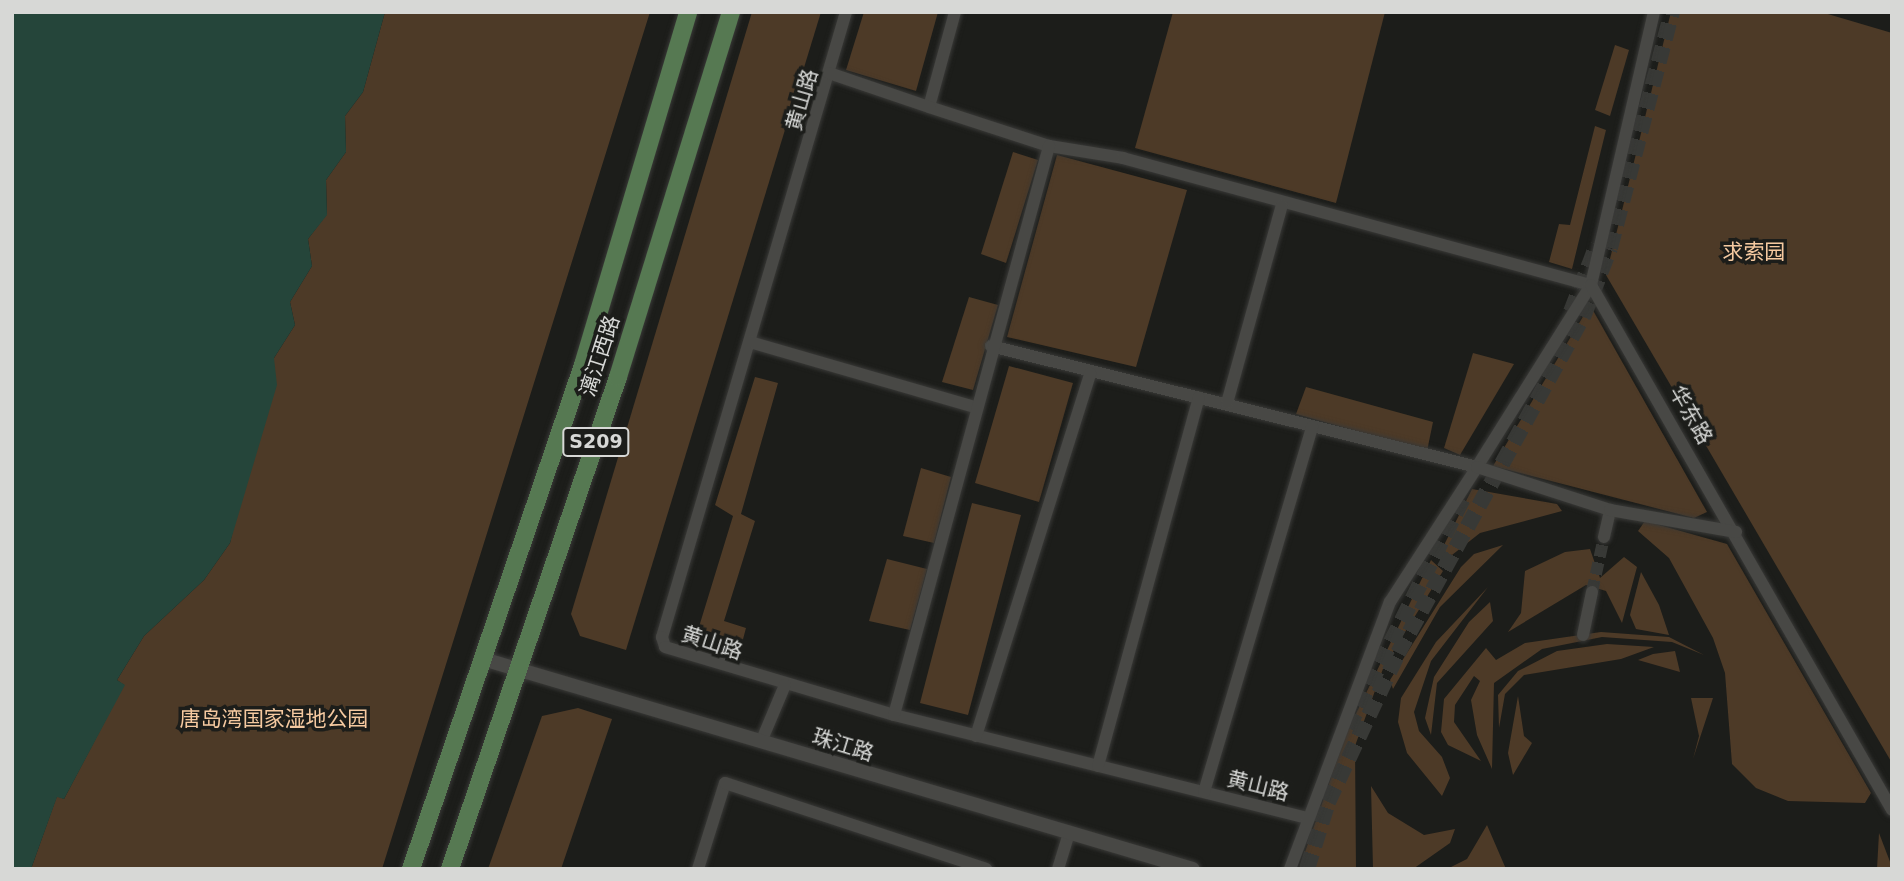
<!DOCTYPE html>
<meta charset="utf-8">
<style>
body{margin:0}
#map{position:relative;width:1904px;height:881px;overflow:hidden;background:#1c1d1a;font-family:"DejaVu Sans","Noto Sans SC",sans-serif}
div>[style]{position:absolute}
.green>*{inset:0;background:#4d3a27}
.water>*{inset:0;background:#25453a}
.minor-tunnel>*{height:12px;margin-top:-6px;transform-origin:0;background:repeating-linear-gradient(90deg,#383936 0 12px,transparent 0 18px)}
.secondary-tunnel>*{height:16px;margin-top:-8px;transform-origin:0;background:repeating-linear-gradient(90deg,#383936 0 16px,transparent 0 24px)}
.roads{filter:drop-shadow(0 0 2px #393937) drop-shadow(0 0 2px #393937)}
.minor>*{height:12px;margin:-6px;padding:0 6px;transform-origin:6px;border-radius:6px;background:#484845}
.tertiary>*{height:14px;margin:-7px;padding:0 7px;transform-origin:7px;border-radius:7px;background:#484845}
.primary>*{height:18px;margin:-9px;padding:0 9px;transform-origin:9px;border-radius:9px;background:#567952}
span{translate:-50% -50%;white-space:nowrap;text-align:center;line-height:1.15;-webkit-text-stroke:7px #1c1d1a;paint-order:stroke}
.shield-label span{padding:2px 5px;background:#1c1d1a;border:2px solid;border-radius:5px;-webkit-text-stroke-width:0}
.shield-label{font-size:19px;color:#d7d8d6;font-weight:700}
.street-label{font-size:21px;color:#d7d8d6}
.park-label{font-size:21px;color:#f5c9a0}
.frame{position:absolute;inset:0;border:14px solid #d7d8d6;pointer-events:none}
</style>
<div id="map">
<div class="green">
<div style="clip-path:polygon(385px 12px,650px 12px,382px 869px,31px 869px,57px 796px,64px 799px,124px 685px,117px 680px,144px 636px,204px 580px,230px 543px,274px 358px,295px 325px,290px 302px,312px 266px,308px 239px,327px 214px,326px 180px,346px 152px,345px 116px,363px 92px)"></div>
<div style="clip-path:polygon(752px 12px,821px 12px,626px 650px,580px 636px,571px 614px)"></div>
<div style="clip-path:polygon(864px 12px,938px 12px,916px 91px,846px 70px)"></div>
<div style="clip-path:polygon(1173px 12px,1385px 12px,1336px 203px,1135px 148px)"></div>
<div style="clip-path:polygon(1671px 12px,1821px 12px,1892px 33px,1892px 763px,1606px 275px)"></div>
<div style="clip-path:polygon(1615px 45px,1629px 50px,1610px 116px,1595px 110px)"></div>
<div style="clip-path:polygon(1595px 126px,1606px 130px,1572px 269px,1549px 262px,1559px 224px,1570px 225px)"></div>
<div style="clip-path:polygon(1013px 152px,1038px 160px,1006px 263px,981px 254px)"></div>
<div style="clip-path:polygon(1057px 155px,1187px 190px,1136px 367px,1007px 337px)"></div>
<div style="clip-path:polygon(969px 297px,998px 305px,973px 390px,942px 382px)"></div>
<div style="clip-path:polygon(1590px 305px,1707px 512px,1694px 518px,1493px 466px)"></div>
<div style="clip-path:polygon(1473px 353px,1514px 364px,1460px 455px,1444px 448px)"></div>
<div style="clip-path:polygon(1009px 366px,1073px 383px,1039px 502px,975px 483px)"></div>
<div style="clip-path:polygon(755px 377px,778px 383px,741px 514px,755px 521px,724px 621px,746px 628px,742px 643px,698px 630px,733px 516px,715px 505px)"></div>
<div style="clip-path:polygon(1306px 387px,1433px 422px,1427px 451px,1296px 414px)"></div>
<div style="clip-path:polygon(921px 468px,951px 477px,934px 543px,903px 536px)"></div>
<div style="clip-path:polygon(1472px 489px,1557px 504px,1562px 511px,1480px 533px,1452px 555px,1441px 551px)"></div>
<div style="clip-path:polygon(972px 503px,1021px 515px,968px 715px,920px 703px)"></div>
<div style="clip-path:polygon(1645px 521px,1727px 544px,1871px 793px,1865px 803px,1788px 801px,1756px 788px,1732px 764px,1725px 673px,1713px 638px,1669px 558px,1638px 531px)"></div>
<div style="clip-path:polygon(1503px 545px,1440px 607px,1393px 689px,1390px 680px,1461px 567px,1474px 554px)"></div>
<div style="clip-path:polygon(1590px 549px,1600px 578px,1624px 557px,1637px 567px,1622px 623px,1606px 591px,1586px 585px,1508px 632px,1521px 613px,1525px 571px,1565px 552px)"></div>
<div style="clip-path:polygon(887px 559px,927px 569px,910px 630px,869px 621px)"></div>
<div style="clip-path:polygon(1431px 560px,1443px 571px,1384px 666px,1355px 746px,1356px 869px,1299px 869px,1347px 732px)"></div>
<div style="clip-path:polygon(1641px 572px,1659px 605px,1669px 635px,1636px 629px,1630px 615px)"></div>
<div style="clip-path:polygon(1488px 587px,1431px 661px,1414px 712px,1419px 731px,1442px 757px,1450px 778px,1442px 796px,1407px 753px,1398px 722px,1401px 698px,1436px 642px)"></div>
<div style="clip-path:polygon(1490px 602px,1493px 621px,1437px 683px,1431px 735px,1425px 718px,1434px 677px,1469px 622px)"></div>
<div style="clip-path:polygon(1601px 632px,1669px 637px,1704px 655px,1672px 642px,1602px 637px,1542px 649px,1494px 683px,1492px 769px,1477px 735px,1471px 700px,1480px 681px,1474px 676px,1455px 705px,1454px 722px,1481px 761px,1448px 745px,1441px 732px,1444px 699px,1486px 648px,1496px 660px,1525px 643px)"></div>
<div style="clip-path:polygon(1607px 644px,1654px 647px,1621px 659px,1524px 675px,1505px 694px,1499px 728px,1498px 695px,1518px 671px,1557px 651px)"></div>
<div style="clip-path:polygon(1675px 651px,1680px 672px,1638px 660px,1653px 654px)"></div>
<div style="clip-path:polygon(1518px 696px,1524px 736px,1532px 743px,1513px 775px,1508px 753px)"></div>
<div style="clip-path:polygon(1691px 698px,1713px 698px,1693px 759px,1699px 736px)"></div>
<div style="clip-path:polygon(578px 708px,612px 719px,561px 869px,488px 869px,542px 716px)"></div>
<div style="clip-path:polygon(1371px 786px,1388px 813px,1424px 835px,1455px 829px,1450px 843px,1413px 869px,1373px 869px)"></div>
<div style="clip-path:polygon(1487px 825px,1506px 869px,1447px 869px,1467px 859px)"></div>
<div style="clip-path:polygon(1879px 833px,1892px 867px,1892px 869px,1877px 869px)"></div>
</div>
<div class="water">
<div style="clip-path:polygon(12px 12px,385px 12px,363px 92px,345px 116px,346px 152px,326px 180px,327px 215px,308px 239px,312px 266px,290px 302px,295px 325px,274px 358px,277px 385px,230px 543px,204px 580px,144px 636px,117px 680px,125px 685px,64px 799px,57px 797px,31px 869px,12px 869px)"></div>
</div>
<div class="minor-tunnel">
<div style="left:1592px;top:592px;width:56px;rotate:-77.7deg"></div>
</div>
<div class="secondary-tunnel">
<div style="left:1571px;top:312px;width:72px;rotate:-68.8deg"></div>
<div style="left:1348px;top:728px;width:257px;rotate:-63.4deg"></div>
<div style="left:1307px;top:869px;width:70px;rotate:-72.6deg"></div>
<div style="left:1328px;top:802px;width:165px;rotate:-64.8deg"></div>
<div style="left:1398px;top:653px;width:384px;rotate:-61.2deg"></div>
<div style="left:1583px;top:317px;width:74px;rotate:-68.6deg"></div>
<div style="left:1610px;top:248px;width:244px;rotate:-75.3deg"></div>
</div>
<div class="roads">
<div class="minor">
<div style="left:846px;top:12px;width:652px;rotate:106.4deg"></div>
<div style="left:662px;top:637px;width:10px;rotate:73deg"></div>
<div style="left:665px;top:647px;width:239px;rotate:16.5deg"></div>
<div style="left:894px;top:715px;width:426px;rotate:14deg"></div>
<div style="left:955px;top:12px;width:98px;rotate:105.3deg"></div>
<div style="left:929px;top:107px;width:126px;rotate:18deg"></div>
<div style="left:1049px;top:146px;width:75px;rotate:9.2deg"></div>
<div style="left:1123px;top:158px;width:485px;rotate:15.2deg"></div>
<div style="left:1591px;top:285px;width:215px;rotate:122.1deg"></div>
<div style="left:1477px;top:467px;width:501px;rotate:-166.02deg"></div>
<div style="left:1654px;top:12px;width:280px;rotate:103deg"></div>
<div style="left:1591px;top:285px;width:605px;rotate:60.17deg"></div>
<div style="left:829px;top:73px;width:106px;rotate:18.8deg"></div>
<div style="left:753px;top:343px;width:231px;rotate:16.1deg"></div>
<div style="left:1227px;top:403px;width:205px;rotate:-74.5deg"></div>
<div style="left:1604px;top:537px;width:28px;rotate:-77deg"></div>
<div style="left:1583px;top:635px;width:44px;rotate:-78.2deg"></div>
<div style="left:894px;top:715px;width:590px;rotate:-74.76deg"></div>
<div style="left:976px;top:736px;width:380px;rotate:-72.5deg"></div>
<div style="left:761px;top:742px;width:62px;rotate:-67.2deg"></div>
<div style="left:1098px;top:766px;width:382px;rotate:-74.7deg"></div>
<div style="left:1204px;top:792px;width:381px;rotate:-73.5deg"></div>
<div style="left:698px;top:869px;width:90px;rotate:-72.6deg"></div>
<div style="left:725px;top:783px;width:275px;rotate:18.2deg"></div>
<div style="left:1058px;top:869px;width:38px;rotate:-73deg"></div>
<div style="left:1290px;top:869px;width:285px;rotate:-69.5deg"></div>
<div style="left:1390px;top:602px;width:161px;rotate:-57.2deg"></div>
<div style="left:1477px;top:467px;width:140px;rotate:17.9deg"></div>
<div style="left:1610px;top:510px;width:128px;rotate:9.9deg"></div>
</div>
<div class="tertiary">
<div style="left:483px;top:659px;width:740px;rotate:16.48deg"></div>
</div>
<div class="primary">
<div style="left:411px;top:869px;width:533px;rotate:-71.16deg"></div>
<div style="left:583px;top:365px;width:368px;rotate:-73.4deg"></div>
<div style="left:450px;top:869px;width:520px;rotate:-71.15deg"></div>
<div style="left:618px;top:377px;width:382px;rotate:-72.8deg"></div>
</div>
</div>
<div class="shield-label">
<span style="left:596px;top:442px">S209</span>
</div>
<div class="street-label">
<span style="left:802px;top:100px;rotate:-74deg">黄山路</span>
<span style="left:600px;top:356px;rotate:-72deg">漓江西路</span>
<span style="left:1691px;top:415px;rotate:60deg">华东路</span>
<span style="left:712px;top:643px;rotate:18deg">黄山路</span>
<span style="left:843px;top:745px;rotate:17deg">珠江路</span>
<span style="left:1258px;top:786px;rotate:14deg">黄山路</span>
</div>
<div class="park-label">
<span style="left:1754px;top:252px">求索园</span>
<span style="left:274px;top:719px">唐岛湾国家湿地公园</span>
</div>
<div class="frame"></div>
</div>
